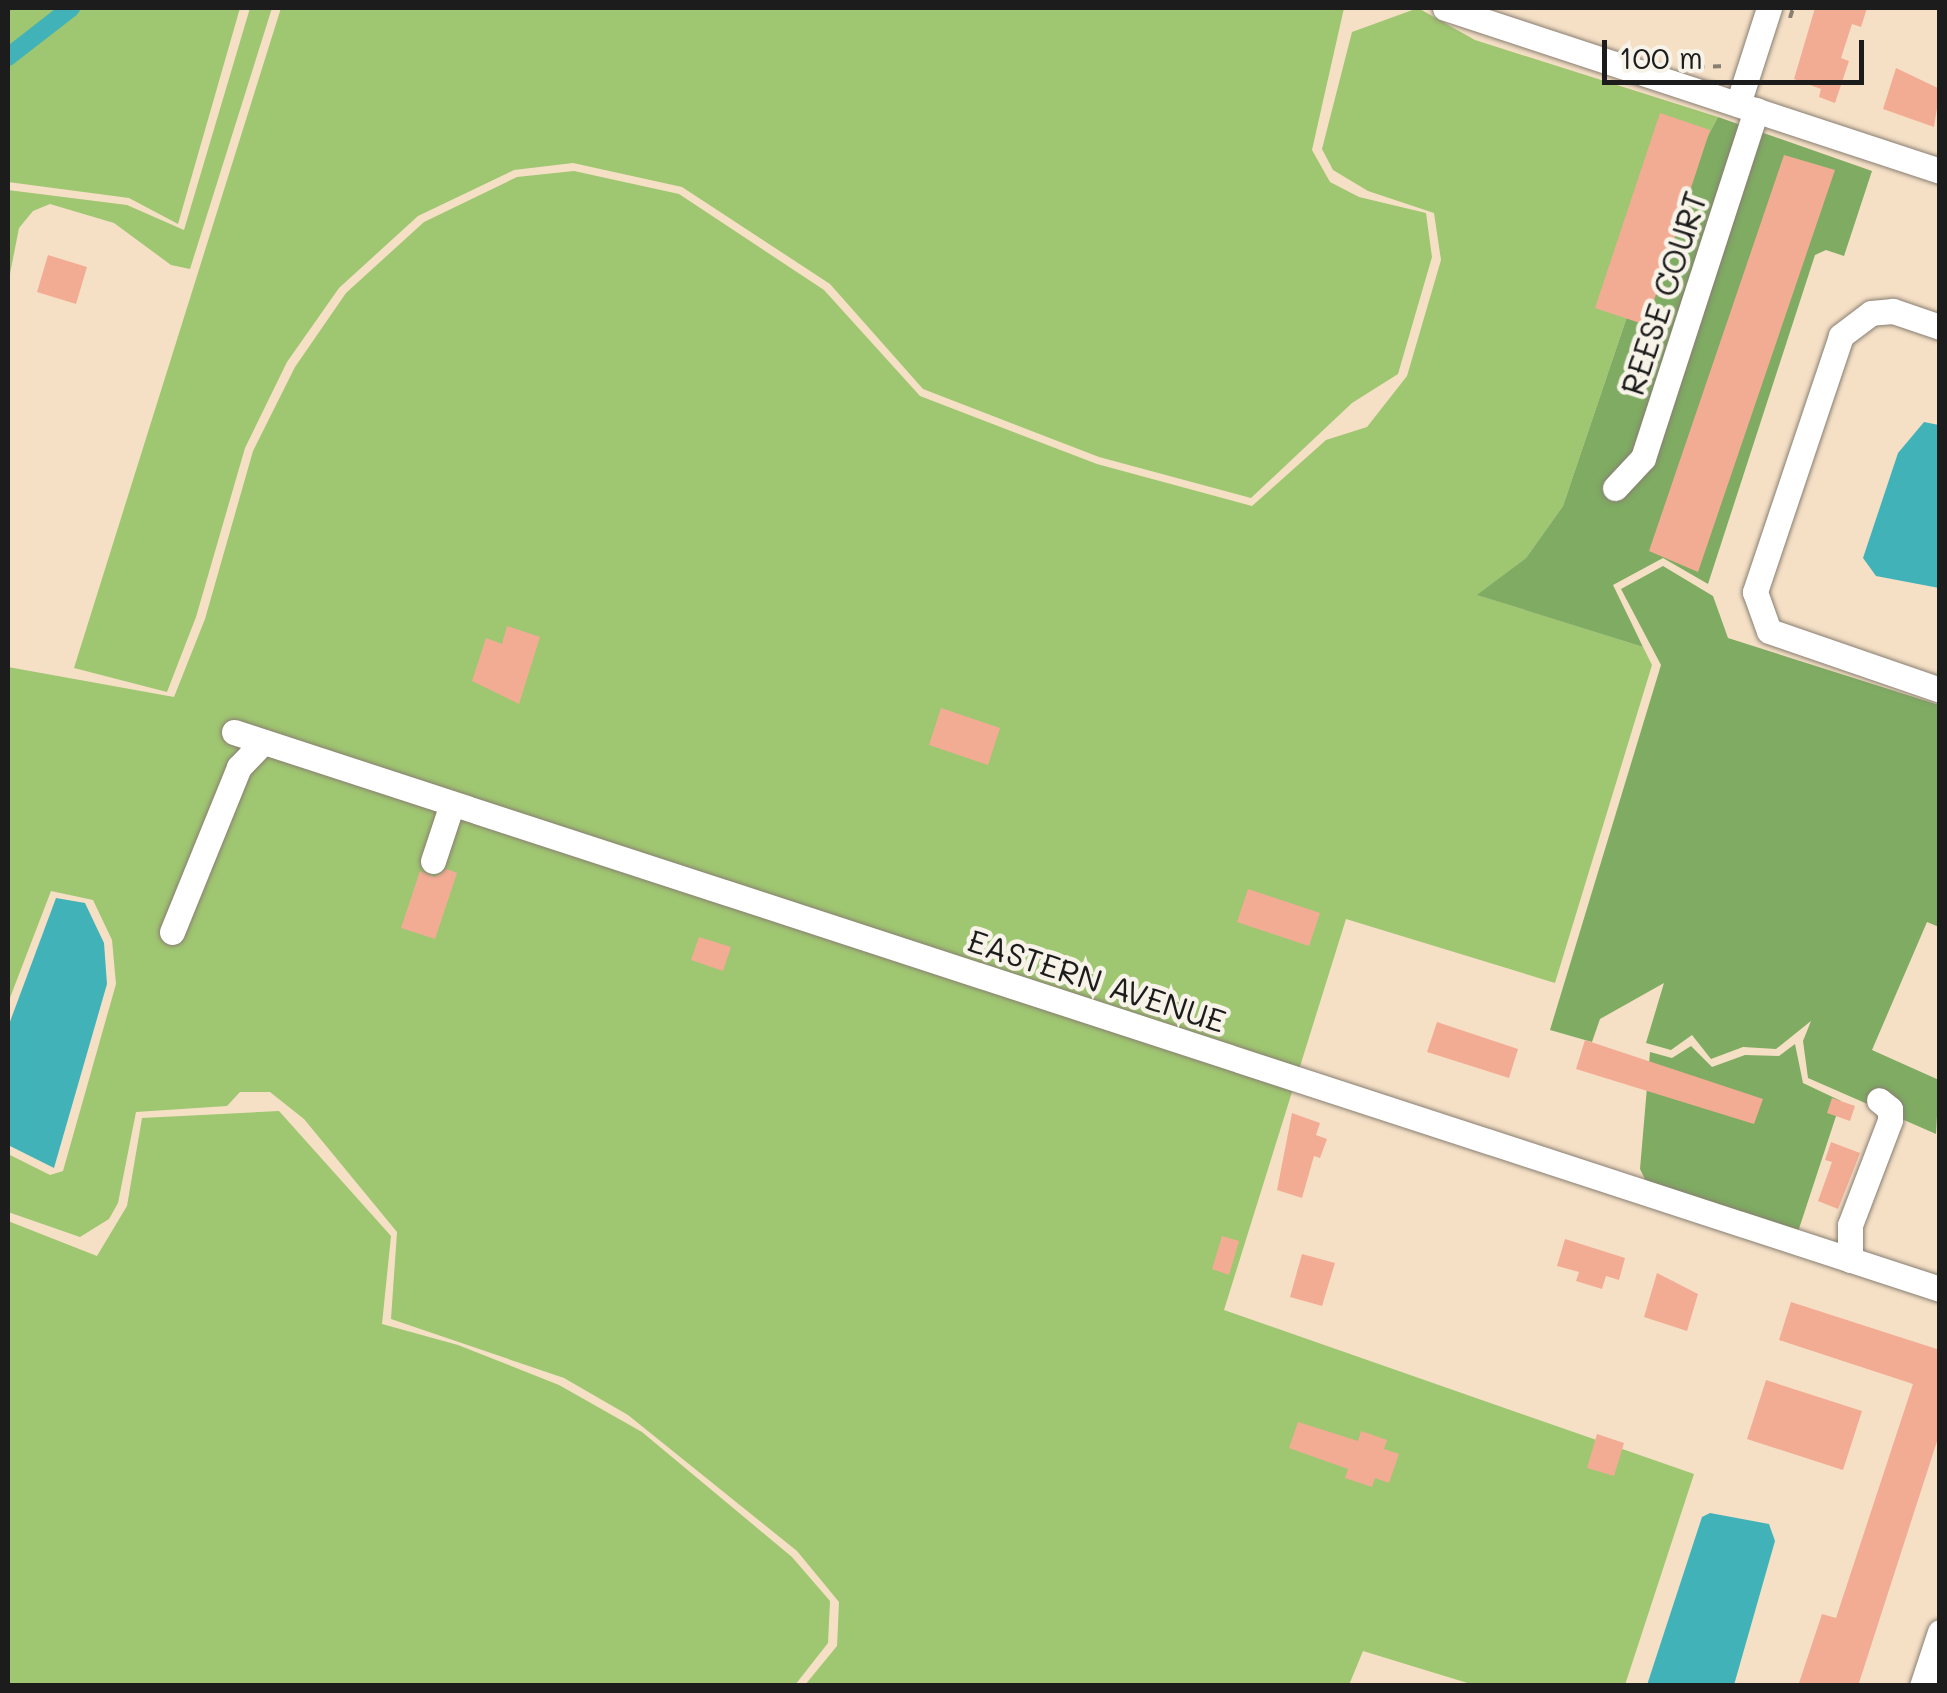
<!DOCTYPE html>
<style>
body{margin:0}
#map{position:relative;width:1947px;height:1693px;overflow:hidden;background:#f5e0c6;font-family:Mali,sans-serif}
div>[style]{position:absolute}
.green>*{inset:0;background:#9fc671}
.forest>*{inset:0;background:#7fab63}
.water>*{inset:0;background:#42b2b9}
.canal>*{height:18px;margin:-9px;padding:0 9px;transform-origin:9px;border-radius:9px;background:#42b2b9}
.building>*{inset:0;background:#f3ac94}
.path>*{height:4px;margin-top:-2px;transform-origin:0;background:repeating-linear-gradient(90deg,#887e71 0 8px,transparent 0 16px)}
.roads{filter:drop-shadow(0 0 2px #887e71) drop-shadow(0 0 2px #887e71)}
.minor>*{height:25px;margin:-12.5px;padding:0 12.5px;transform-origin:12.5px;border-radius:12.5px;background:#fff}
span{translate:-50% -50%;white-space:nowrap;text-align:center;line-height:1.15;-webkit-text-stroke:9px #f7f3e8;paint-order:stroke}
.street-label{font-size:32px;color:#1c1c1c}
.frame{position:absolute;inset:0;border:10px solid #1c1c1c;pointer-events:none}
.scale{position:absolute;left:1602px;top:40px;width:262px;height:45px;box-sizing:border-box;border:5px solid #1c1c1c;border-top:0;padding-left:12px;font-size:30px;line-height:35px;white-space:nowrap;color:#1c1c1c;-webkit-text-stroke:8px #f7f3e8;paint-order:stroke}
</style>
<div id="map">
<div class="green">
<div style="clip-path:polygon(8px 8px,240px 8px,178px 224px,129px 198px,8px 182px)"></div>
<div style="clip-path:polygon(250px 8px,272px 8px,190px 269px,171px 265px,114px 223px,50px 204px,33px 211px,19px 228px,8px 284px,8px 190px,127px 205px,184px 230px)"></div>
<div style="clip-path:polygon(281px 8px,1344px 8px,1312px 150px,1330px 182px,1359px 197px,1426px 213px,1432px 257px,1398px 374px,1352px 403px,1251px 498px,1099px 457px,923px 389px,830px 284px,682px 187px,573px 163px,514px 170px,418px 216px,339px 288px,287px 362px,245px 448px,196px 617px,167px 692px,74px 668px)"></div>
<div style="clip-path:polygon(1418px 8px,1475px 40px,1718px 117px,1653px 240px,1563px 506px,1526px 558px,1478px 595px,1643px 647px,1652px 665px,1555px 983px,1346px 919px,1224px 1310px,1694px 1474px,1625px 1685px,1474px 1685px,1363px 1651px,1349px 1685px,805px 1685px,837px 1646px,839px 1602px,797px 1551px,628px 1415px,564px 1378px,391px 1319px,397px 1232px,304px 1119px,270px 1092px,240px 1092px,227px 1106px,136px 1112px,118px 1203px,109px 1219px,80px 1237px,8px 1212px,8px 1154px,50px 1175px,63px 1171px,116px 984px,112px 940px,93px 900px,51px 891px,8px 1003px,8px 667px,174px 697px,205px 619px,253px 451px,295px 367px,346px 293px,424px 222px,517px 177px,574px 171px,679px 194px,824px 290px,920px 396px,1097px 464px,1252px 506px,1326px 440px,1367px 427px,1407px 376px,1441px 260px,1434px 213px,1368px 191px,1333px 170px,1322px 149px,1352px 32px)"></div>
<div style="clip-path:polygon(279px 1111px,391px 1236px,382px 1324px,458px 1345px,559px 1385px,642px 1432px,792px 1557px,830px 1601px,828px 1643px,795px 1685px,8px 1685px,8px 1221px,97px 1256px,127px 1206px,142px 1118px)"></div>
</div>
<div class="forest">
<div style="clip-path:polygon(1718px 117px,1872px 171px,1844px 256px,1826px 250px,1815px 255px,1708px 584px,1663px 558px,1613px 585px,1643px 647px,1477px 595px,1526px 558px,1563px 506px,1653px 240px)"></div>
<div style="clip-path:polygon(1663px 566px,1713px 596px,1728px 638px,1939px 705px,1939px 927px,1927px 922px,1872px 1050px,1939px 1080px,1936px 1134px,1808px 1078px,1803px 1041px,1811px 1021px,1776px 1049px,1743px 1047px,1711px 1059px,1692px 1035px,1671px 1050px,1646px 1043px,1664px 983px,1600px 1019px,1592px 1042px,1550px 1030px,1661px 665px,1621px 589px)"></div>
<div style="clip-path:polygon(1795px 1044px,1803px 1083px,1841px 1101px,1793px 1247px,1655px 1200px,1640px 1169px,1650px 1052px,1672px 1058px,1691px 1046px,1712px 1067px,1745px 1055px,1779px 1056px)"></div>
</div>
<div class="water">
<div style="clip-path:polygon(1924px 422px,1939px 425px,1939px 588px,1876px 576px,1863px 558px,1898px 453px)"></div>
<div style="clip-path:polygon(56px 898px,85px 903px,104px 943px,107px 984px,54px 1168px,8px 1145px,8px 1027px)"></div>
<div style="clip-path:polygon(1710px 1513px,1769px 1524px,1775px 1541px,1734px 1685px,1647px 1685px,1702px 1517px)"></div>
</div>
<div class="canal">
<div style="left:8px;top:57px;width:80px;rotate:-37.9deg"></div>
</div>
<div class="building">
<div style="clip-path:polygon(1815px 8px,1867px 8px,1861px 27px,1852px 24px,1841px 58px,1849px 61px,1835px 103px,1819px 97px,1821px 89px,1794px 79px)"></div>
<div style="clip-path:polygon(1896px 68px,1940px 89px,1934px 127px,1883px 109px)"></div>
<div style="clip-path:polygon(1660px 113px,1710px 130px,1646px 325px,1595px 308px)"></div>
<div style="clip-path:polygon(1784px 155px,1835px 170px,1698px 572px,1649px 551px)"></div>
<div style="clip-path:polygon(48px 255px,87px 267px,76px 304px,37px 292px)"></div>
<div style="clip-path:polygon(507px 626px,540px 637px,519px 704px,472px 681px,486px 638px,502px 644px)"></div>
<div style="clip-path:polygon(941px 708px,1000px 728px,988px 765px,929px 745px)"></div>
<div style="clip-path:polygon(447px 869px,457px 873px,435px 939px,401px 928px,420px 871px,435px 877px)"></div>
<div style="clip-path:polygon(1248px 889px,1320px 913px,1309px 946px,1237px 922px)"></div>
<div style="clip-path:polygon(699px 937px,731px 947px,723px 971px,691px 960px)"></div>
<div style="clip-path:polygon(1437px 1022px,1518px 1049px,1509px 1078px,1427px 1052px)"></div>
<div style="clip-path:polygon(1585px 1040px,1763px 1099px,1754px 1124px,1576px 1069px)"></div>
<div style="clip-path:polygon(1832px 1098px,1855px 1106px,1850px 1121px,1827px 1113px)"></div>
<div style="clip-path:polygon(1292px 1113px,1320px 1123px,1316px 1135px,1327px 1139px,1320px 1158px,1314px 1156px,1302px 1198px,1277px 1190px)"></div>
<div style="clip-path:polygon(1831px 1142px,1860px 1153px,1838px 1209px,1818px 1201px,1832px 1162px,1825px 1160px)"></div>
<div style="clip-path:polygon(1222px 1236px,1239px 1241px,1229px 1275px,1212px 1269px)"></div>
<div style="clip-path:polygon(1565px 1239px,1625px 1258px,1619px 1280px,1606px 1276px,1602px 1289px,1576px 1281px,1579px 1272px,1557px 1266px)"></div>
<div style="clip-path:polygon(1302px 1254px,1335px 1263px,1322px 1306px,1290px 1297px)"></div>
<div style="clip-path:polygon(1657px 1273px,1698px 1294px,1687px 1331px,1644px 1317px)"></div>
<div style="clip-path:polygon(1791px 1302px,1940px 1350px,1940px 1432px,1858px 1686px,1798px 1686px,1822px 1614px,1836px 1618px,1913px 1384px,1779px 1340px)"></div>
<div style="clip-path:polygon(1766px 1380px,1862px 1411px,1843px 1470px,1747px 1439px)"></div>
<div style="clip-path:polygon(1298px 1422px,1358px 1441px,1361px 1431px,1387px 1440px,1384px 1449px,1399px 1454px,1389px 1483px,1375px 1478px,1372px 1487px,1345px 1478px,1348px 1469px,1289px 1448px)"></div>
<div style="clip-path:polygon(1597px 1434px,1624px 1443px,1614px 1476px,1587px 1468px)"></div>
</div>
<div class="path">
<div style="left:1790px;top:18px;width:10px;rotate:-73deg"></div>
<div style="left:1697px;top:67px;width:30px;rotate:-2deg"></div>
</div>
<div class="roads">
<div class="minor">
<div style="left:1445px;top:8px;width:521px;rotate:18.23deg"></div>
<div style="left:1738px;top:104px;width:101px;rotate:-72.1deg"></div>
<div style="left:1940px;top:327px;width:50px;rotate:-161.2deg"></div>
<div style="left:1893px;top:311px;width:22px;rotate:175deg"></div>
<div style="left:1871px;top:313px;width:38px;rotate:143deg"></div>
<div style="left:1841px;top:336px;width:270px;rotate:108.6deg"></div>
<div style="left:1755px;top:592px;width:41px;rotate:70.3deg"></div>
<div style="left:1769px;top:631px;width:181px;rotate:19deg"></div>
<div style="left:1615px;top:488px;width:41px;rotate:-47deg"></div>
<div style="left:1643px;top:458px;width:366px;rotate:-72deg"></div>
<div style="left:234px;top:732px;width:1795px;rotate:18.08deg"></div>
<div style="left:433px;top:861px;width:60px;rotate:-71.6deg"></div>
<div style="left:172px;top:932px;width:178px;rotate:-67.9deg"></div>
<div style="left:239px;top:767px;width:35px;rotate:-46deg"></div>
<div style="left:1850px;top:1260px;width:35px;rotate:-90deg"></div>
<div style="left:1850px;top:1225px;width:112px;rotate:-69.1deg"></div>
<div style="left:1890px;top:1120px;width:11px;rotate:-90deg"></div>
<div style="left:1890px;top:1109px;width:14px;rotate:-141deg"></div>
<div style="left:1922px;top:1686px;width:57px;rotate:-71.6deg"></div>
</div>
</div>
<div class="street-label">
<span style="left:1663px;top:293px;rotate:-72deg">REESE COURT</span>
<span style="left:1097px;top:980px;rotate:18deg">EASTERN AVENUE</span>
</div>
<div class="frame"></div>
<div class="scale">100 m</div>
</div>
